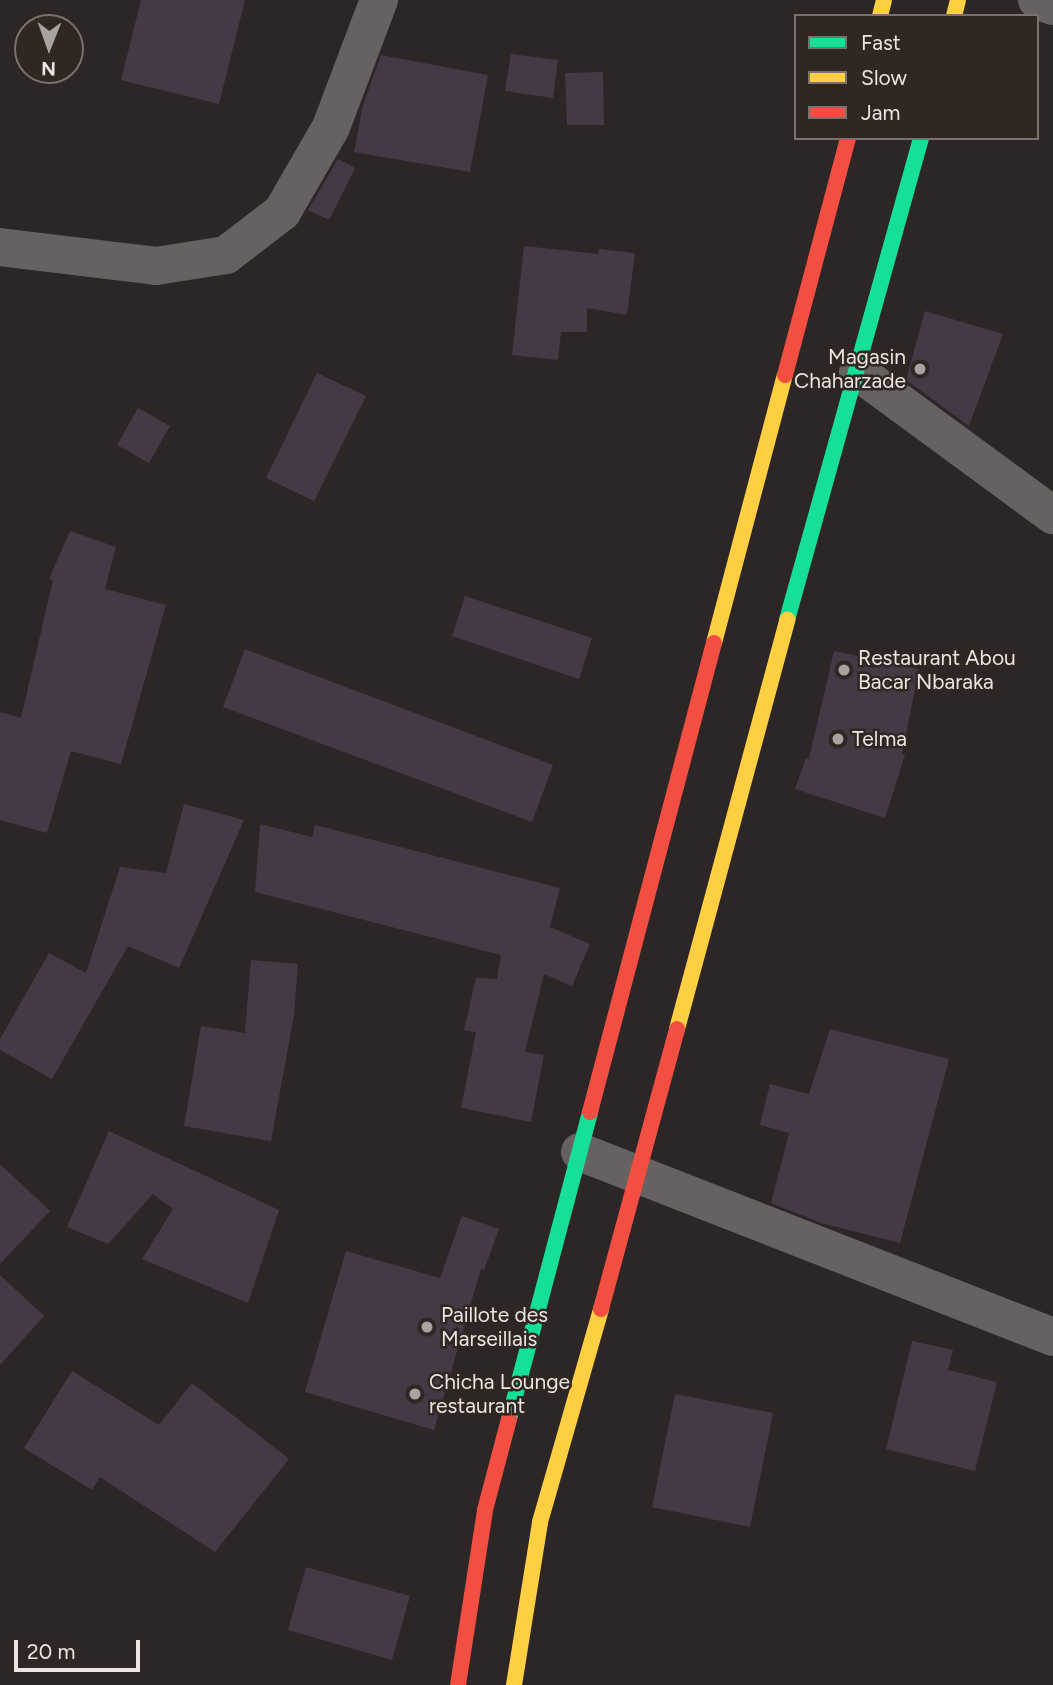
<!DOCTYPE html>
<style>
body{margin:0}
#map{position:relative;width:1053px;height:1685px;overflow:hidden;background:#2c2726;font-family:Figtree,sans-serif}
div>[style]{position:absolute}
.building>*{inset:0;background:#453946}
.street>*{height:38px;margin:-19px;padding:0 19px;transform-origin:19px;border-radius:19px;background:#666261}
.fast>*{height:16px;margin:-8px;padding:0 8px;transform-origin:8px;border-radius:8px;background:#16e098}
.slow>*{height:16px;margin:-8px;padding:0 8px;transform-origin:8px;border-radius:8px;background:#ffcf43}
.jam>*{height:16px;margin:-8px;padding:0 8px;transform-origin:8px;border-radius:8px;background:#f24e42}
.dots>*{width:19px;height:19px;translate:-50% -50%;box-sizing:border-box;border:4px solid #302622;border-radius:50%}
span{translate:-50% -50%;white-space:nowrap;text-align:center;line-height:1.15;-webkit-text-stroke:5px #302622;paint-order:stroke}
.poi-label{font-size:21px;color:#ebe4e2}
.right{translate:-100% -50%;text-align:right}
.left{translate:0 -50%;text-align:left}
.legend{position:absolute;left:794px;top:14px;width:245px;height:126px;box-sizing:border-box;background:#302622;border:2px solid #7b726f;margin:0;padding:9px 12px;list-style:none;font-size:21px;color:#ebe4e2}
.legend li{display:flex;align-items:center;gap:14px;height:35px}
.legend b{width:35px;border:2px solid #7b726f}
.north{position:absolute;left:14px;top:14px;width:70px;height:70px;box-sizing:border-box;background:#302622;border:2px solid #7b726f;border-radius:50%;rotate:181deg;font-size:19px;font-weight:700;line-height:28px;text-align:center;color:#ebe4e2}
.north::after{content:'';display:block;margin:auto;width:24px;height:32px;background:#a8a2a0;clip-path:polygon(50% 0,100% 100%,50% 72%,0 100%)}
.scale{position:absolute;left:14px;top:1640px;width:126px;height:32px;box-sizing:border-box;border:4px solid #ebe4e2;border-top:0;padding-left:9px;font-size:21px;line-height:24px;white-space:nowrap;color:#ebe4e2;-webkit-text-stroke:5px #302622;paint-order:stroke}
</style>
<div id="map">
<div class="building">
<div style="clip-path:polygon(141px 0,245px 0,219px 104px,121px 80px)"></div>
<div style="clip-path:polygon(511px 54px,558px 60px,553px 98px,505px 91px)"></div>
<div style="clip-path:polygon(381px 55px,488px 75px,470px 172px,354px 152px,363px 105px)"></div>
<div style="clip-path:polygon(603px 72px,604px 125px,567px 125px,565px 73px)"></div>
<div style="clip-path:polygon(338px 159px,355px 168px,329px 220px,308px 210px)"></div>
<div style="clip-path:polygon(524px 246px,598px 254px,599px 249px,635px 253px,627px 315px,587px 308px,587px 332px,561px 332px,558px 360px,512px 355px)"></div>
<div style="clip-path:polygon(925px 311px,1003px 334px,969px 426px,906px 380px)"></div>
<div style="clip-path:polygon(317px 373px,366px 396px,314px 501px,266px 478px)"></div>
<div style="clip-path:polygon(138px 408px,170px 426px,149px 463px,117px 445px)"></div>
<div style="clip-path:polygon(70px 531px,116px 547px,105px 589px,166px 605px,121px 764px,71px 751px,47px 833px,0 820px,0 712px,21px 718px,53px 580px,49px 579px)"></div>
<div style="clip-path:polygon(465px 596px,592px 638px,579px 679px,452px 636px)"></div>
<div style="clip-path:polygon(245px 649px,553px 765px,532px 822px,223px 707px)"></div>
<div style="clip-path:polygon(834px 651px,919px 669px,902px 754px,905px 755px,885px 818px,795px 789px,806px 758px,809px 759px)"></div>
<div style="clip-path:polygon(184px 804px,244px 820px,179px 968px,128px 946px,52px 1079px,0 1050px,0 1039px,49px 953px,86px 973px,120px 867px,166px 873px)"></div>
<div style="clip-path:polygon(260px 824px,312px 837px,315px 825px,560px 888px,550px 927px,590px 944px,572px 986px,544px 974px,525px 1052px,544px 1055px,531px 1122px,461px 1108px,476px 1032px,464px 1030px,476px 978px,497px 979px,501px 955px,255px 892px)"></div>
<div style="clip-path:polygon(251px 960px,298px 964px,294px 1015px,271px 1141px,184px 1126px,201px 1026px,245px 1033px)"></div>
<div style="clip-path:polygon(830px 1029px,949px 1059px,900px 1243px,821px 1223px,771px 1203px,789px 1133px,760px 1125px,770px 1084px,809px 1094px)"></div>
<div style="clip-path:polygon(109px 1131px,279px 1210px,248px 1303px,142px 1259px,173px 1209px,153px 1194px,108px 1244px,67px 1227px)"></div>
<div style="clip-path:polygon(0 1164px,50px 1211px,0 1264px)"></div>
<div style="clip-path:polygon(462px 1216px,499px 1229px,484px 1270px,481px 1269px,434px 1430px,305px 1392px,346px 1251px,440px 1278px)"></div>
<div style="clip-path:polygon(0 1275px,44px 1316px,0 1365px)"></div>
<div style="clip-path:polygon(912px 1341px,953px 1350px,948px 1370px,997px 1382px,975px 1471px,886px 1449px)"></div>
<div style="clip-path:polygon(72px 1371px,159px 1425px,192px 1383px,289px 1459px,215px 1552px,100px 1477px,92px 1490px,24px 1448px)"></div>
<div style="clip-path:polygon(675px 1394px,773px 1413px,750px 1527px,652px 1507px)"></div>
<div style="clip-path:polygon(306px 1567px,410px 1596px,392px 1660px,288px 1630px)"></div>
</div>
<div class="street">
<div style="left:1037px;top:0;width:17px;rotate:21deg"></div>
<div style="left:0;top:247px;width:157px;rotate:6.9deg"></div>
<div style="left:156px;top:266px;width:71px;rotate:-8.9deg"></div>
<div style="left:226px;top:255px;width:71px;rotate:-37.5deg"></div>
<div style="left:282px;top:212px;width:98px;rotate:-60deg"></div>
<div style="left:331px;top:127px;width:136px;rotate:-69.3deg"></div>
<div style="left:858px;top:372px;width:242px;rotate:36.3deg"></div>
<div style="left:580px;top:1152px;width:508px;rotate:21.36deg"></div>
</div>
<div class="fast">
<div style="left:787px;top:620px;width:500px;rotate:-74.46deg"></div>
<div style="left:509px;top:1419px;width:318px;rotate:-75.2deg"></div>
</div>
<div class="slow">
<div style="left:880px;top:16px;width:16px;rotate:-76deg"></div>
<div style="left:954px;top:16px;width:16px;rotate:-76deg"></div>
<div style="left:714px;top:643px;width:277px;rotate:-75.2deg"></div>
<div style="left:677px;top:1029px;width:424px;rotate:-74.9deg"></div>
<div style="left:514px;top:1685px;width:165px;rotate:-80.9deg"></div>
<div style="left:540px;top:1522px;width:222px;rotate:-74deg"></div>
</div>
<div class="jam">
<div style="left:785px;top:375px;width:245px;rotate:-75.1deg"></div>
<div style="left:590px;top:1112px;width:485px;rotate:-75.2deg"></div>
<div style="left:601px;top:1309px;width:290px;rotate:-74.8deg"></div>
<div style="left:458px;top:1685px;width:177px;rotate:-81.2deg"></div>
<div style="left:485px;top:1510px;width:94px;rotate:-75.2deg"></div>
</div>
<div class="dots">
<div style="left:920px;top:369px;background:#a8a2a0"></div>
<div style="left:844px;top:670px;background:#a8a2a0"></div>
<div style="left:838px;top:739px;background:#a8a2a0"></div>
<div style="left:427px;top:1327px;background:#a8a2a0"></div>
<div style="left:415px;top:1394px;background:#a8a2a0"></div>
</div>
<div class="poi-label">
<span class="right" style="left:906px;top:369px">Magasin<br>Chaharzade</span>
<span class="left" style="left:858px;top:670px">Restaurant Abou<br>Bacar Nbaraka</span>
<span class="left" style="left:852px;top:739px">Telma</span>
<span class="left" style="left:441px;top:1327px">Paillote des<br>Marseillais</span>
<span class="left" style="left:429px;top:1394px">Chicha Lounge<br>restaurant</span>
</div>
<ul class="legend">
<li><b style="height:9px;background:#16e098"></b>Fast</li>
<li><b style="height:9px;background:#ffcf43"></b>Slow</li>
<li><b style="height:9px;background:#f24e42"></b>Jam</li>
</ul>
<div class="north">N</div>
<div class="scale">20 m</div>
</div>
